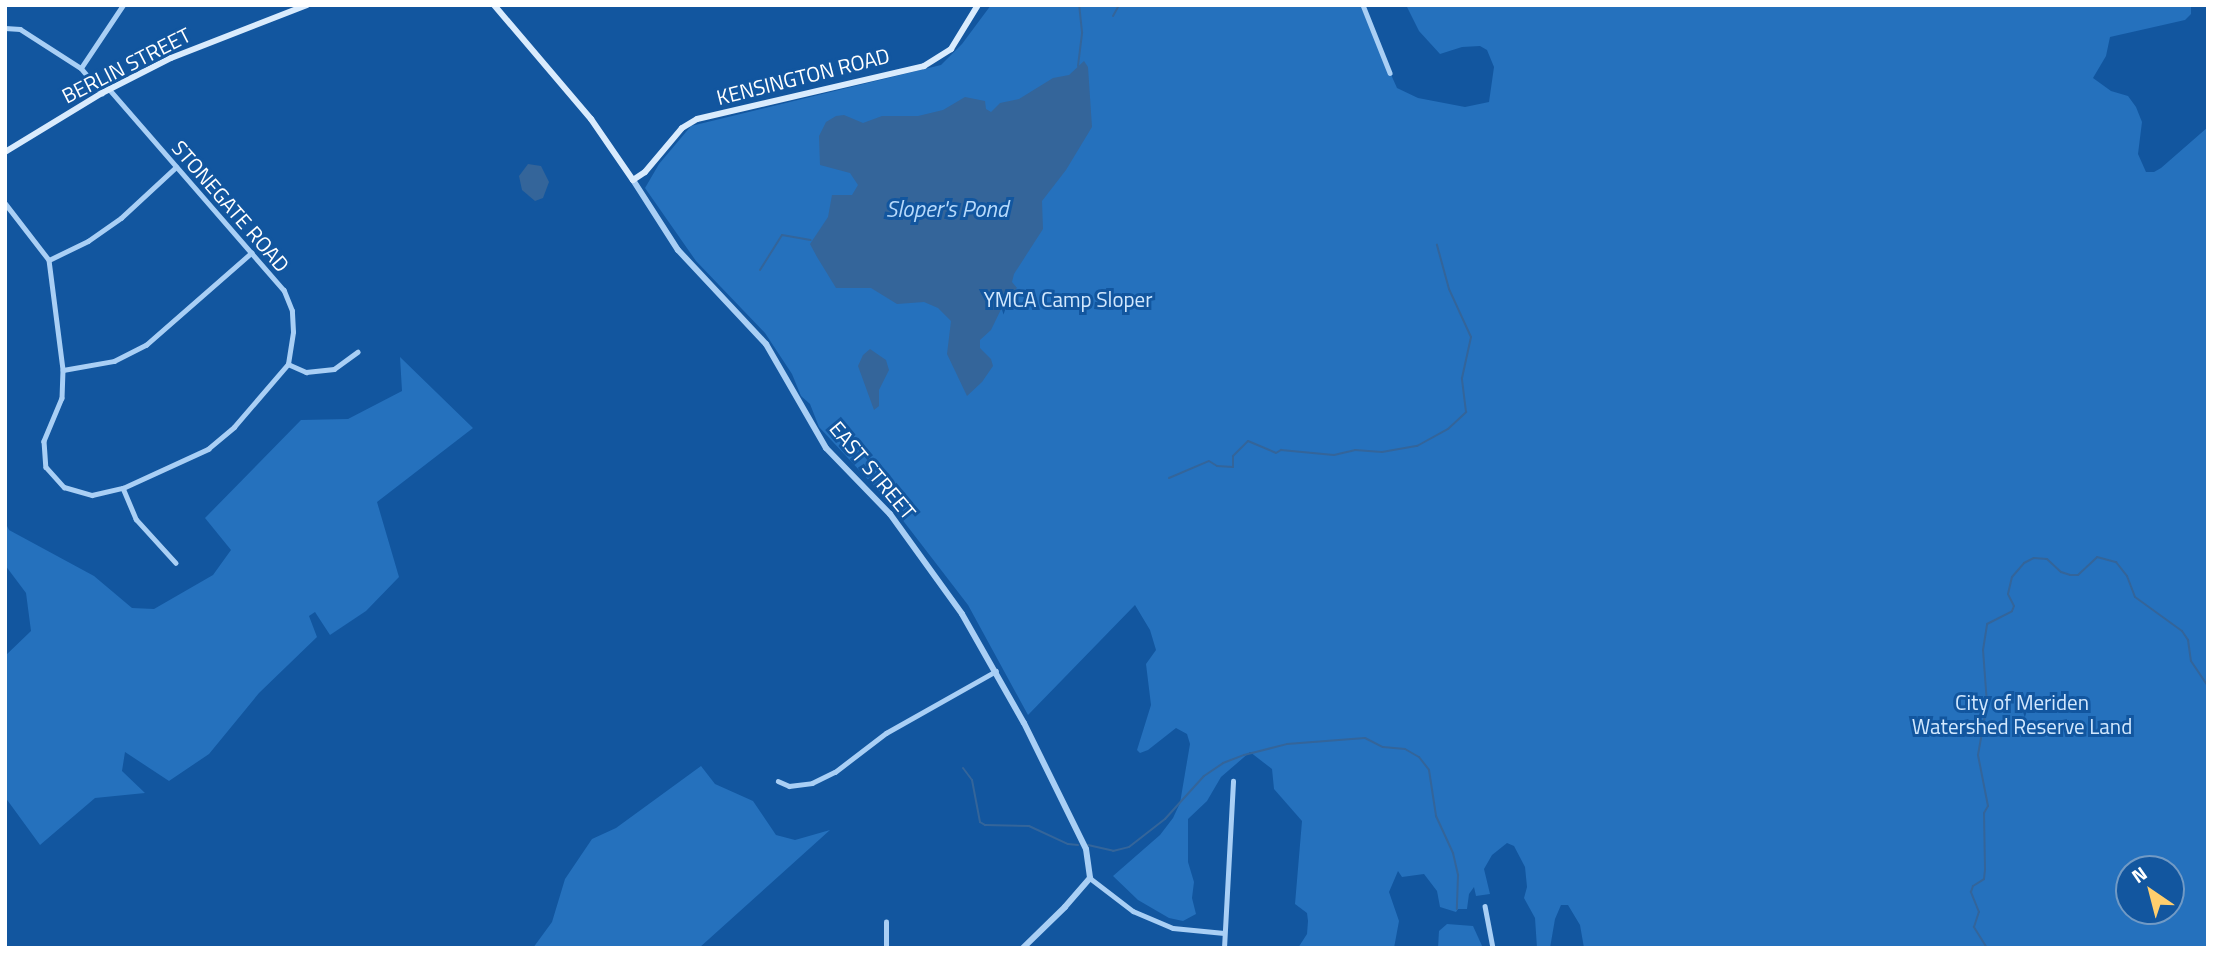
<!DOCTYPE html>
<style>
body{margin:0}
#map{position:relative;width:2213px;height:953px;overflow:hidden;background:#12569f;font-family:"Titillium Web",sans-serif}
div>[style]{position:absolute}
.green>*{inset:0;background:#2571bd}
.water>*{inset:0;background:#34659a}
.stream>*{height:2px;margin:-1px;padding:0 1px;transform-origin:1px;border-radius:1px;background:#34659a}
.minor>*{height:4.5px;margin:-2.25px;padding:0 2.25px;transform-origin:2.25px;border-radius:2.25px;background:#a9cff5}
.tertiary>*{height:6px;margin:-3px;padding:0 3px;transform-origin:3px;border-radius:3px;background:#a9cff5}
.secondary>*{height:6px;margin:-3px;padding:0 3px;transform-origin:3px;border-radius:3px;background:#d9ebfd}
span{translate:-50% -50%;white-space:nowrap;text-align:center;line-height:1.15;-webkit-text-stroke:6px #12569f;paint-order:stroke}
.street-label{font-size:21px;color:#fff}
.park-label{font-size:21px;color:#d2e8fe}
.water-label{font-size:23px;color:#b6d9fb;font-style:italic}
.frame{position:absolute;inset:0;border:7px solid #fff;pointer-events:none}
.north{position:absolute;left:2115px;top:855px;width:70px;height:70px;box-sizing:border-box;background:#12569f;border:2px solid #719ac5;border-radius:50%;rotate:325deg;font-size:19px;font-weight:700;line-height:28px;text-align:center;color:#fff}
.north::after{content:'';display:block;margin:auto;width:24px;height:32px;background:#ffce6d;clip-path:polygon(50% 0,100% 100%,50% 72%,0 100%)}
</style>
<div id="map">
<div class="green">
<div style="clip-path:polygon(evenodd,991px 5px,1360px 5px,1397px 88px,1418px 98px,1465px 107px,1489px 102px,1494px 67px,1487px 50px,1480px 46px,1462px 47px,1440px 54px,1419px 31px,1406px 5px,2191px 5px,2191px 14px,2185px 20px,2110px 37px,2106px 56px,2093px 78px,2111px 91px,2128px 96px,2136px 107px,2142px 122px,2138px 154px,2146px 172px,2154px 172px,2161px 168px,2208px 127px,2208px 948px,1584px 948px,1580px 925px,1568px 905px,1561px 905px,1555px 919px,1550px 948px,1537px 948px,1535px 918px,1524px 898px,1527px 887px,1525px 867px,1514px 846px,1507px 843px,1492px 855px,1484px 869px,1490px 894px,1476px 896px,1474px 887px,1469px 894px,1467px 909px,1458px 909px,1456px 912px,1440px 907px,1437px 891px,1424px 874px,1402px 877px,1398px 871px,1389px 892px,1399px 921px,1394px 948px,1298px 948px,1307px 934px,1308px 921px,1307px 913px,1295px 904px,1302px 821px,1274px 789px,1272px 769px,1250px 752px,1221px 777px,1207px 801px,1188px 819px,1188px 862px,1194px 882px,1192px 898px,1196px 914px,1183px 921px,1169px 918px,1138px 900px,1113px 876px,1160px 835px,1173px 818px,1180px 803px,1190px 744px,1187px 734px,1176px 728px,1148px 750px,1140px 753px,1137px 750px,1151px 705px,1146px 664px,1156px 650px,1150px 630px,1135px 605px,1028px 715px,968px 605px,888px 501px,819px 427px,810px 404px,801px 396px,792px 374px,765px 333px,696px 261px,645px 188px,659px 164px,691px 126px,941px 65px,962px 44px,991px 5px,2129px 869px,2171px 869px,2171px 911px,2129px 911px,2129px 869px)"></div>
<div style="clip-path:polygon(400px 357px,473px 428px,377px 502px,399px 577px,366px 611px,330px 635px,315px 612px,309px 616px,317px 637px,259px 693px,209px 754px,169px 781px,125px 752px,122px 771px,145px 793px,95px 798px,40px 845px,5px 797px,5px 656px,31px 631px,26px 593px,5px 565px,5px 522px,9px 530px,94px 576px,132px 608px,154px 609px,213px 575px,231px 550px,205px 518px,301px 420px,348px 419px,402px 391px)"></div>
<div style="clip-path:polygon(701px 766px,715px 784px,753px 801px,776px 835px,795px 840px,830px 830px,699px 948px,533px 948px,552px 922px,565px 879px,592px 839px,616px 828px)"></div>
<div style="clip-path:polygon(1447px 924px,1473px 926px,1483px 948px,1438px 948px,1439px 931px)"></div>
</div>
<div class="water">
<div style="clip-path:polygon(1084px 61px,1088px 67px,1092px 127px,1066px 170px,1042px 201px,1043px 229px,1014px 274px,1012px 282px,1017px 288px,1006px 299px,991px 330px,980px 340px,980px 348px,991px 359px,993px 366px,982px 382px,967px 396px,947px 354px,951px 321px,938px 308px,924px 302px,897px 304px,871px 288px,836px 288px,817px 257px,810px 244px,828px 217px,832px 195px,852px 195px,858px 185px,850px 173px,820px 165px,819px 136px,826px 122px,836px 116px,844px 115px,863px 123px,882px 116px,918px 116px,943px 110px,965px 97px,985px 101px,986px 109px,991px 112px,1000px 103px,1019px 99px,1053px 78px,1069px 75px)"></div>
<div style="clip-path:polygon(528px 164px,541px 166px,549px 182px,543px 198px,535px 201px,522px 190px,519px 176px)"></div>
<div style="clip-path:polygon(870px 349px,886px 360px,889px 370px,879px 390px,879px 406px,874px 410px,858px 366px,863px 355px)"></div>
</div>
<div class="stream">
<div style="left:1113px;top:16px;width:13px;rotate:-61deg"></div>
<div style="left:1078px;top:66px;width:34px;rotate:-83deg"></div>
<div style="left:1082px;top:32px;width:27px;rotate:-96deg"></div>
<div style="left:760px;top:270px;width:41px;rotate:-57.8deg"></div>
<div style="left:782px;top:235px;width:29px;rotate:10deg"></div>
<div style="left:1169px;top:478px;width:43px;rotate:-23deg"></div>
<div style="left:1209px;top:461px;width:9px;rotate:32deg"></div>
<div style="left:1217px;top:466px;width:16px;rotate:4deg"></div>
<div style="left:1233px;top:467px;width:11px;rotate:-90deg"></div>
<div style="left:1233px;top:456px;width:21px;rotate:-45deg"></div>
<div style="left:1248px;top:441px;width:30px;rotate:23deg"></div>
<div style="left:1276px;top:453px;width:6px;rotate:-31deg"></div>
<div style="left:1281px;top:450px;width:53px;rotate:5.4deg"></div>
<div style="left:1334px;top:455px;width:22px;rotate:-13deg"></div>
<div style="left:1355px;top:450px;width:27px;rotate:4deg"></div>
<div style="left:1382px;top:452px;width:36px;rotate:-10deg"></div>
<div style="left:1417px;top:446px;width:35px;rotate:-29deg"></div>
<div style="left:1448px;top:429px;width:25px;rotate:-43deg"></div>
<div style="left:1466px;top:412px;width:34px;rotate:-97deg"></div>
<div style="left:1462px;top:378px;width:42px;rotate:-77.6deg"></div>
<div style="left:1471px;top:337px;width:53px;rotate:-114.6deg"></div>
<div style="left:1449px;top:289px;width:46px;rotate:-105.3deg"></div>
<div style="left:963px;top:768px;width:15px;rotate:53deg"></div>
<div style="left:972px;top:780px;width:43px;rotate:79.2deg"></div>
<div style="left:980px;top:822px;width:6px;rotate:31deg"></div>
<div style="left:985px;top:825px;width:44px;rotate:1.3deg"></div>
<div style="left:1029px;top:826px;width:43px;rotate:24.8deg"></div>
<div style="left:1068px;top:844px;width:10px;rotate:6deg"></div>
<div style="left:1088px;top:845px;width:26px;rotate:13deg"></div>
<div style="left:1113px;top:851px;width:16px;rotate:-14deg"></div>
<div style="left:1129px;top:847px;width:46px;rotate:-37.9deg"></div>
<div style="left:1165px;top:819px;width:58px;rotate:-47.8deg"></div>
<div style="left:1204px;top:776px;width:23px;rotate:-34deg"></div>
<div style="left:1223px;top:763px;width:22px;rotate:-21deg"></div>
<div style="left:1244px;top:755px;width:44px;rotate:-14.3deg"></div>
<div style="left:1287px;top:744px;width:78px;rotate:-4.4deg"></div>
<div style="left:1365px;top:738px;width:20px;rotate:27deg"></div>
<div style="left:1383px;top:747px;width:22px;rotate:5deg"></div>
<div style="left:1405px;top:749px;width:16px;rotate:30deg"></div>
<div style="left:1419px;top:757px;width:16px;rotate:52deg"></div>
<div style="left:1429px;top:770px;width:47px;rotate:81.3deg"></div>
<div style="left:1436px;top:816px;width:41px;rotate:65.3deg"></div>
<div style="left:1453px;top:853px;width:23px;rotate:77deg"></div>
<div style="left:1458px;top:875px;width:34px;rotate:92deg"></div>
<div style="left:1987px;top:948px;width:25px;rotate:-122deg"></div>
<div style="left:1974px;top:927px;width:16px;rotate:-72deg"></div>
<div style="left:1979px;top:912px;width:22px;rotate:-112deg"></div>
<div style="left:1971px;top:892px;width:6px;rotate:-72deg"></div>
<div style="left:1973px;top:886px;width:13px;rotate:-32deg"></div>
<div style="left:1984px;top:879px;width:10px;rotate:-84deg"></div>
<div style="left:1985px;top:869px;width:56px;rotate:-91deg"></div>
<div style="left:1984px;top:813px;width:8px;rotate:-60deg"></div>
<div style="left:1988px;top:806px;width:52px;rotate:-101.1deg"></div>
<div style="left:1978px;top:755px;width:52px;rotate:-80deg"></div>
<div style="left:1987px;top:704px;width:54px;rotate:-94.2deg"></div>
<div style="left:1983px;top:650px;width:26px;rotate:-81deg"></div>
<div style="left:1987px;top:624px;width:28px;rotate:-27deg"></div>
<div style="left:2012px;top:611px;width:5px;rotate:-68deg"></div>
<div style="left:2014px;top:606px;width:13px;rotate:-117deg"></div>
<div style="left:2008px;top:594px;width:17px;rotate:-77deg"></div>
<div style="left:2012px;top:577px;width:18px;rotate:-49deg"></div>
<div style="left:2024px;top:563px;width:11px;rotate:-27deg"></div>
<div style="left:2034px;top:558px;width:13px;rotate:4deg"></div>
<div style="left:2047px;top:559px;width:19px;rotate:43deg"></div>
<div style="left:2061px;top:572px;width:9px;rotate:18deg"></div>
<div style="left:2070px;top:575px;width:8px"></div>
<div style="left:2078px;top:575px;width:26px;rotate:-43deg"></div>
<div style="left:2097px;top:557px;width:20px;rotate:15deg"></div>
<div style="left:2116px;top:562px;width:18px;rotate:52deg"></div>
<div style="left:2127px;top:576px;width:22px;rotate:69deg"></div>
<div style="left:2135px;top:597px;width:58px;rotate:35.9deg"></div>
<div style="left:2182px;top:631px;width:11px;rotate:56deg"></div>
<div style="left:2188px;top:640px;width:21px;rotate:82deg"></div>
<div style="left:2191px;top:661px;width:30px;rotate:56deg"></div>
</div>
<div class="minor">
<div style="left:1363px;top:5px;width:73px;rotate:68.3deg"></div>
<div style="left:5px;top:28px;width:15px;rotate:4deg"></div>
<div style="left:20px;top:29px;width:72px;rotate:32.6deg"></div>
<div style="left:81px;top:68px;width:33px;rotate:50deg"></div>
<div style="left:81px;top:68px;width:76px;rotate:-56.3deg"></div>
<div style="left:5px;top:203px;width:72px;rotate:52.3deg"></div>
<div style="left:49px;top:260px;width:111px;rotate:82.7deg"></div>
<div style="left:63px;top:370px;width:28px;rotate:92deg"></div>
<div style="left:62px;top:398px;width:47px;rotate:112.7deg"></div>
<div style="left:44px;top:441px;width:26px;rotate:86deg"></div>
<div style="left:46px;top:467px;width:27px;rotate:48deg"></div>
<div style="left:64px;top:487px;width:29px;rotate:16deg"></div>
<div style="left:92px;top:495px;width:32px;rotate:-13deg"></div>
<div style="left:123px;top:488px;width:94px;rotate:-24.6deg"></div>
<div style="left:208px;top:449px;width:34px;rotate:-40deg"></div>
<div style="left:234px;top:427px;width:83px;rotate:-49.4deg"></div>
<div style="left:288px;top:364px;width:32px;rotate:-81deg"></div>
<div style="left:293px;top:332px;width:21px;rotate:-93deg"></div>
<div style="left:292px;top:311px;width:22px;rotate:-112deg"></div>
<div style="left:284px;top:291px;width:267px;rotate:-131deg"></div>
<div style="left:49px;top:260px;width:43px;rotate:-26deg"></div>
<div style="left:88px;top:241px;width:40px;rotate:-34.9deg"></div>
<div style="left:121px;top:218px;width:75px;rotate:-42.8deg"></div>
<div style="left:288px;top:364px;width:20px;rotate:24deg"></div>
<div style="left:306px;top:372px;width:28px;rotate:-6deg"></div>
<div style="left:334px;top:369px;width:29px;rotate:-36deg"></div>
<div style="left:63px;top:370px;width:52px;rotate:-10deg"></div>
<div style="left:114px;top:361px;width:36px;rotate:-27deg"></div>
<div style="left:146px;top:345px;width:140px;rotate:-41.2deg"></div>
<div style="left:123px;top:488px;width:34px;rotate:67deg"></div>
<div style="left:136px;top:519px;width:59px;rotate:47.7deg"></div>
<div style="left:778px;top:781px;width:12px;rotate:24deg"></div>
<div style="left:789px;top:786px;width:23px;rotate:-7deg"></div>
<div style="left:812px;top:783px;width:25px;rotate:-26deg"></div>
<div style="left:835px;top:772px;width:64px;rotate:-37.4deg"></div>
<div style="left:886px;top:733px;width:126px;rotate:-29.4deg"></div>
<div style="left:1090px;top:878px;width:54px;rotate:37.5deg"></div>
<div style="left:1133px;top:911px;width:43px;rotate:23deg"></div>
<div style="left:1173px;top:928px;width:51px;rotate:5.6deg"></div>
<div style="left:1485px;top:906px;width:43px;rotate:79.2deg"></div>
<div style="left:886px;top:948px;width:26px;rotate:-90deg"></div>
<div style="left:1224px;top:948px;width:167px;rotate:-86.9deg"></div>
</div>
<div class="tertiary">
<div style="left:633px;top:180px;width:83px;rotate:57.3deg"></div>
<div style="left:678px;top:250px;width:129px;rotate:46.9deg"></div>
<div style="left:766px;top:344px;width:120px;rotate:60deg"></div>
<div style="left:826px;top:448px;width:92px;rotate:45.9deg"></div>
<div style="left:890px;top:514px;width:123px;rotate:54.2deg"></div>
<div style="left:962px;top:614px;width:125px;rotate:60.4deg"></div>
<div style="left:1024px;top:723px;width:140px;rotate:63.8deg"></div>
<div style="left:1086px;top:849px;width:29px;rotate:82deg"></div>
<div style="left:1090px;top:878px;width:38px;rotate:131deg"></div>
<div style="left:1065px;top:907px;width:59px;rotate:135.7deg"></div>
</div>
<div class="secondary">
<div style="left:494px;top:5px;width:150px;rotate:49.6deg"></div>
<div style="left:591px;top:119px;width:74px;rotate:55.5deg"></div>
<div style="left:633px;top:180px;width:14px;rotate:-34deg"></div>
<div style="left:645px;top:172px;width:57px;rotate:-49.9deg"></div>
<div style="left:682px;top:128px;width:17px;rotate:-31deg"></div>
<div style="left:697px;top:119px;width:233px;rotate:-13.1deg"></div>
<div style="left:924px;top:66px;width:32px;rotate:-32deg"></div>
<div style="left:951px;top:49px;width:52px;rotate:-58.5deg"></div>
<div style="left:5px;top:152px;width:114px;rotate:-31.3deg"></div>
<div style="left:102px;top:93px;width:77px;rotate:-26.9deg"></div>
<div style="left:171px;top:58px;width:146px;rotate:-21.3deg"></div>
</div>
<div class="street-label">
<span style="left:126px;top:65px;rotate:-27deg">BERLIN STREET</span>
<span style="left:803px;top:76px;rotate:-14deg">KENSINGTON ROAD</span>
<span style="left:231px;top:206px;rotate:49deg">STONEGATE ROAD</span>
<span style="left:873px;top:470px;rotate:50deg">EAST STREET</span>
</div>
<div class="park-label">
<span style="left:1068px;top:299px">YMCA Camp Sloper</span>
<span style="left:2022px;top:714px">City of Meriden<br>Watershed Reserve Land</span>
</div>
<div class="water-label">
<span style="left:947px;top:209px">Sloper's Pond</span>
</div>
<div class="frame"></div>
<div class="north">N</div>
</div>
